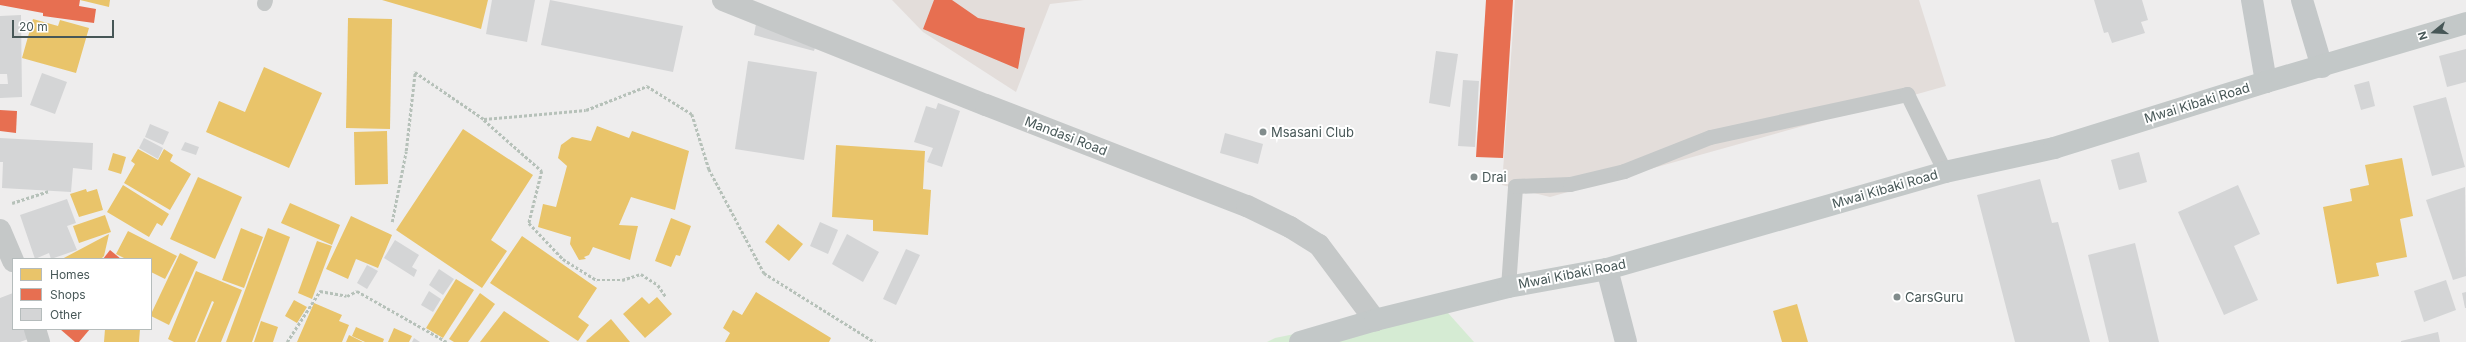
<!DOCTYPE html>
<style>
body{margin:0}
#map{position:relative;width:2466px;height:342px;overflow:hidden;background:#eeeded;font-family:Inter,sans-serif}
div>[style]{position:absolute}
.commercial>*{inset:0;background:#e3ddda}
.green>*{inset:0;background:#d5ebd3}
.homes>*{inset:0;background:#e9c46a}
.shops>*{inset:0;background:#e76f51}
.building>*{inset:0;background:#d4d5d6}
.path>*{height:2.5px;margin-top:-1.25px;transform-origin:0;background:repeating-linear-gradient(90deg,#b6c1b9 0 3px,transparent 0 5px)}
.lane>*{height:15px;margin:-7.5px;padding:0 7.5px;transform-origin:7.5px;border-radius:7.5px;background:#c5c8c8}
.street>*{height:22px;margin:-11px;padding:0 11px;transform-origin:11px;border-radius:11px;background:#c5c8c8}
.secondary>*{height:22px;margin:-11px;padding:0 11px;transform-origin:11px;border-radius:11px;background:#c4c8c9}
.primary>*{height:22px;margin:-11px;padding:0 11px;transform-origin:11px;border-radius:11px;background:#c3c8c8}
.dots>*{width:11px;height:11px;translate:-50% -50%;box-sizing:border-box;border:2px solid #fff;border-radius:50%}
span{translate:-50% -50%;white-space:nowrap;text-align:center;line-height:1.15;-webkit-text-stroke:4px #fff;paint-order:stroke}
.street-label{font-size:13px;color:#475757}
.poi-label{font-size:13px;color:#475757}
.left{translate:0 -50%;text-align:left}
.legend{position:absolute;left:12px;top:258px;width:140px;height:72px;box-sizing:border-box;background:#fff;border:1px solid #b5bcbc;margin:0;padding:5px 7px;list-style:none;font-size:12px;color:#475757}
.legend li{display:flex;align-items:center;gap:8px;height:20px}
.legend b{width:20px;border:1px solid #b5bcbc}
.north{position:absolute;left:2414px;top:12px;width:40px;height:40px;-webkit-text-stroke:3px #fff;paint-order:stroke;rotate:252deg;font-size:11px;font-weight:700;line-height:16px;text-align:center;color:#475757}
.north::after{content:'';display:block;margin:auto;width:14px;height:18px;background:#475757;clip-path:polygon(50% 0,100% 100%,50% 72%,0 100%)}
.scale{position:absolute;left:12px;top:20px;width:102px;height:18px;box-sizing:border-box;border:2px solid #475757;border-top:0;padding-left:5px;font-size:12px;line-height:14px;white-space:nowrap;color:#475757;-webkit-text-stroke:3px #fff;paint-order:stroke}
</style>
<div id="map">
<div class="commercial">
<div style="clip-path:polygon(892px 0,1084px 0,1050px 4px,1016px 92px,923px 32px)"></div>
<div style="clip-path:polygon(1515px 0,1919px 0,1946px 86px,1550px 197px,1502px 185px)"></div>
</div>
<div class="green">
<div style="clip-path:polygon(1440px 304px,1474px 342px,1267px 342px,1275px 338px)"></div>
</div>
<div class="homes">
<div style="clip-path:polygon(80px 0,110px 0,109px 7px)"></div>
<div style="clip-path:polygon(382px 0,488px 0,481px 29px)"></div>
<div style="clip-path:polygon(348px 18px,392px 19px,390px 129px,346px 128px)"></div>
<div style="clip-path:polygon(33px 19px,58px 26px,60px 20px,89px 28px,76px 73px,22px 58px)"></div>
<div style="clip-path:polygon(264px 67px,322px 93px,289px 168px,206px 132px,219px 101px,245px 112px)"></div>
<div style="clip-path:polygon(597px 126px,629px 138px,632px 131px,689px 151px,675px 210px,631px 197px,619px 225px,638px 226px,630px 260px,593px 247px,589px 255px,584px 257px,586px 259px,579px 260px,570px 244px,571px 237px,538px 227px,543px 204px,556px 207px,567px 166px,558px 158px,561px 145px,572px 137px,591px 141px)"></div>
<div style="clip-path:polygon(463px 129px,533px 175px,491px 240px,507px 251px,482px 288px,396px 230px)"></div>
<div style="clip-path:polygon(387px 131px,388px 184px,355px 185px,354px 132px)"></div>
<div style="clip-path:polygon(836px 145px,925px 151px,923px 189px,931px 190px,928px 235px,873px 231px,873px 220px,832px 217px)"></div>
<div style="clip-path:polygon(138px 149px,158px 160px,164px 149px,173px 155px,170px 161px,191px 174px,170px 210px,124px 183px,135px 164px,131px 161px)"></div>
<div style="clip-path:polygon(113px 153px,126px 157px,121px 174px,108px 170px)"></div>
<div style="clip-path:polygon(2402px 158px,2413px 216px,2400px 219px,2407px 257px,2376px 263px,2379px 276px,2337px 284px,2323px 207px,2352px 201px,2350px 189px,2369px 185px,2365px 165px)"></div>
<div style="clip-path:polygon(198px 177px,242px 197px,215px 259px,170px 239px)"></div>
<div style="clip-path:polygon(123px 185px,169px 214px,162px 226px,157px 223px,149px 237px,107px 212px)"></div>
<div style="clip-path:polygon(86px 189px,87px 192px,97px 189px,103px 210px,79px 217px,70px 194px)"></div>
<div style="clip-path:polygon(290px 203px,340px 225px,332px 245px,281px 223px)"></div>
<div style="clip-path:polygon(105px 215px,111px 232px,79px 243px,73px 226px)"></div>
<div style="clip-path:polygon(351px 216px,392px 235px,378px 268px,356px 259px,348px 279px,326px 269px)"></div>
<div style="clip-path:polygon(671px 218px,691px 226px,680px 256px,676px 255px,671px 267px,655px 261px)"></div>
<div style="clip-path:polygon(778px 224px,803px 244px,789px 261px,765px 242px)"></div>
<div style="clip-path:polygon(241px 228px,263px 237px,244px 288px,222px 280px)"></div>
<div style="clip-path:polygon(268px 228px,290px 237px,252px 342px,226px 342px)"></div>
<div style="clip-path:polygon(128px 231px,177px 256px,165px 279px,151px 272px,151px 259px,126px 259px,116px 254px)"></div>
<div style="clip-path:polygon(109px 234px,104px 256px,101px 259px,62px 259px)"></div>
<div style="clip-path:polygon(522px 236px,597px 288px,578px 317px,589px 325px,578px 341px,490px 283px)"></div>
<div style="clip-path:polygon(317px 241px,332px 246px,312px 299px,298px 293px)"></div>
<div style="clip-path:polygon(180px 253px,198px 262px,169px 325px,151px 316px,151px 314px)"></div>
<div style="clip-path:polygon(196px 271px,242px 290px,221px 342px,197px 342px,214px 302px,212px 301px,195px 342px,174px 342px,168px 339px)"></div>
<div style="clip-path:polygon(456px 279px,474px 290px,443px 338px,426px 328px)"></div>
<div style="clip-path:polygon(756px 292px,831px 338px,829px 342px,725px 342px,730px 333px,723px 328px,733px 310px,742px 315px)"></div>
<div style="clip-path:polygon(480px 293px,495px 304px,468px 342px,454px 342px,449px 339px)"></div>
<div style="clip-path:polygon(642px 297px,649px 304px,657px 297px,672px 314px,645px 338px,623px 314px)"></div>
<div style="clip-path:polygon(294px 300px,307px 307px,297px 323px,285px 316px)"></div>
<div style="clip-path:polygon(314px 303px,342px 315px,339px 321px,349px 325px,342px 342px,297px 342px)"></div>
<div style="clip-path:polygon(1797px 304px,1808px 342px,1782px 342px,1773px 311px)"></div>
<div style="clip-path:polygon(504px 311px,550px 342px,480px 342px)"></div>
<div style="clip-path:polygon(611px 319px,630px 342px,587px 342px,586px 341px)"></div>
<div style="clip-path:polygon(261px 321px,278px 327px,273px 342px,254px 342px)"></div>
<div style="clip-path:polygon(356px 327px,384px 339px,383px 342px,365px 342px,352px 336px)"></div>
<div style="clip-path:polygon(394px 328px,412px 336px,409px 342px,388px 342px)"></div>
<div style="clip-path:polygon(105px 329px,140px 329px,139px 342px,104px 342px)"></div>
<div style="clip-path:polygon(349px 335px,363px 342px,346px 342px)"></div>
</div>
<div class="shops">
<div style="clip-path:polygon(0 0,80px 0,79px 6px,96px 9px,94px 23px,43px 16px,43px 13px,0 5px)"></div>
<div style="clip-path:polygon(934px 0,952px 0,978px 18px,1025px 28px,1018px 69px,923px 29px)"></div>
<div style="clip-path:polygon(1486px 0,1513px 0,1503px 158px,1476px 157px)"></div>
<div style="clip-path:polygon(0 110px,17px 111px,16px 133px,0 131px)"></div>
<div style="clip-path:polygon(110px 250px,121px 259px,103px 259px)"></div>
<div style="clip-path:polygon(60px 329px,90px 329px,79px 342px,75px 342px)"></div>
</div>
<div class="building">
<div style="clip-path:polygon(492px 0,535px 0,527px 42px,486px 34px)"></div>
<div style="clip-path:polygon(550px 0,683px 26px,673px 72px,541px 45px)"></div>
<div style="clip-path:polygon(2094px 0,2142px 0,2148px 20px,2141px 22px,2145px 33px,2112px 43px,2108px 32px,2104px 33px)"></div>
<div style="clip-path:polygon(21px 15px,22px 97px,0 98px,0 84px,8px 84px,7px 74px,0 74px,0 16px)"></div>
<div style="clip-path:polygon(756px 24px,817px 40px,814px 51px,754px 35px)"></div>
<div style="clip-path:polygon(2466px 49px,2466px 82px,2447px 87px,2439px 56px)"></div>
<div style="clip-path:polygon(1436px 51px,1458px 54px,1450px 107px,1429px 103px)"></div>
<div style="clip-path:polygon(748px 61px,817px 72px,804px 160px,735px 149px)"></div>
<div style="clip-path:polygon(42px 73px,67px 82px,55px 114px,30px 105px)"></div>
<div style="clip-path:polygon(1463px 80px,1479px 81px,1475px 147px,1458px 146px)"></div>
<div style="clip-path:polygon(2369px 81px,2375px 106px,2361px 110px,2354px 85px)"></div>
<div style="clip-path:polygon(2446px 97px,2465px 167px,2432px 176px,2413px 106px)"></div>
<div style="clip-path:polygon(938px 103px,960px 111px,942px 167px,927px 162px,933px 148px,914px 142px,926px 106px,936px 109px)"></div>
<div style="clip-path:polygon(150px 124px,169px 132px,163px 145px,145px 137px)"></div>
<div style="clip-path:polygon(1225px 133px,1263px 144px,1258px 164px,1220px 153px)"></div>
<div style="clip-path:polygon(0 138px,93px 143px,92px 170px,73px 168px,71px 192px,2px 188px,3px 162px,0 162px)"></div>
<div style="clip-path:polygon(144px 138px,163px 148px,158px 159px,139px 148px)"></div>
<div style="clip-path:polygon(185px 142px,199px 147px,196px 155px,181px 150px)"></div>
<div style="clip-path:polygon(2139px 152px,2147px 182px,2119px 190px,2111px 160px)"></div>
<div style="clip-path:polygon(2040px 179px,2052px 223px,2058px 222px,2090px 342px,2015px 342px,1977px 195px)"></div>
<div style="clip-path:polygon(2238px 185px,2260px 234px,2234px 246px,2258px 300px,2224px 315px,2178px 212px)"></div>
<div style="clip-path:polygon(2465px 187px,2466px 276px,2453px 280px,2426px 200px)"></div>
<div style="clip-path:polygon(67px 199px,76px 223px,67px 226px,77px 250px,51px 259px,49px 253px,35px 259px,20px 215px)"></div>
<div style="clip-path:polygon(820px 222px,838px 230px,828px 254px,810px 246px)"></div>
<div style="clip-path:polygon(847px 234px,879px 252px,863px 282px,832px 264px)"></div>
<div style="clip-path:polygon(395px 240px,419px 255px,412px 267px,417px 270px,414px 277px,384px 258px)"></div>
<div style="clip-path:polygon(2135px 243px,2159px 342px,2109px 342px,2088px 255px)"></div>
<div style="clip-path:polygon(906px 249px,920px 255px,896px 305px,883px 299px)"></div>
<div style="clip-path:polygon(367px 265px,378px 271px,367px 289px,357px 283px)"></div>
<div style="clip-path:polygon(439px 269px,454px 279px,443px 295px,429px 285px)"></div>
<div style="clip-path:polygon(2446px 280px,2456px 310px,2424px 322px,2414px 291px)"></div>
<div style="clip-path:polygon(429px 291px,441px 299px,433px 312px,421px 305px)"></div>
<div style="clip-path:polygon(2466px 292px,2466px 308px,2465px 308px,2462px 293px)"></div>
<div style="clip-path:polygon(13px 293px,13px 329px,31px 329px,34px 337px,20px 342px,0 342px,0 298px)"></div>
<div style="clip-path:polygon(2438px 332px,2440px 342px,2401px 342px,2401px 341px)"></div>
<div style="clip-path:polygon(414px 338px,420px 342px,412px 342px)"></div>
</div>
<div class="path">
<div style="left:484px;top:120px;width:77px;rotate:41.3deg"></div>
<div style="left:542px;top:171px;width:54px;rotate:104deg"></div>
<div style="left:529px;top:223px;width:50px;rotate:46.6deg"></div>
<div style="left:563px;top:259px;width:40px;rotate:32deg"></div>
<div style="left:597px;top:280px;width:25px"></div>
<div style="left:622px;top:280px;width:20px;rotate:-18deg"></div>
<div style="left:641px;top:274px;width:20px;rotate:33deg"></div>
<div style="left:658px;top:285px;width:14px;rotate:56deg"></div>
<div style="left:12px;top:203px;width:38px;rotate:-18deg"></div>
<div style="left:392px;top:222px;width:72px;rotate:-78.8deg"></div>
<div style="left:406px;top:151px;width:80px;rotate:-83.5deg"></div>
<div style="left:415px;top:72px;width:83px;rotate:34.3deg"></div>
<div style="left:484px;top:119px;width:102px;rotate:-5deg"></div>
<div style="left:586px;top:110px;width:66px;rotate:-21.5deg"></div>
<div style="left:647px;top:86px;width:53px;rotate:31.9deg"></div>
<div style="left:692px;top:114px;width:58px;rotate:72.8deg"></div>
<div style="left:709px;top:169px;width:118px;rotate:62.1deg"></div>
<div style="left:764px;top:273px;width:131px;rotate:31.9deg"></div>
<div style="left:287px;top:342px;width:61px;rotate:-57.1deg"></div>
<div style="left:320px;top:291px;width:27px;rotate:10deg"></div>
<div style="left:347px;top:296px;width:11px;rotate:-27deg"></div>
<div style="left:357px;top:291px;width:103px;rotate:29.5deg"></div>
</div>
<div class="lane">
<div style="left:264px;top:3px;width:3px;rotate:-72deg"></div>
<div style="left:1508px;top:287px;width:101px;rotate:-86deg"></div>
<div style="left:1515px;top:186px;width:55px;rotate:-2.1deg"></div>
<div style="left:1570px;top:184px;width:56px;rotate:-13.5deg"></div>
<div style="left:1624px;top:171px;width:92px;rotate:-21.6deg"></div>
<div style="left:1710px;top:137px;width:202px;rotate:-12.3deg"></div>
<div style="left:1907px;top:94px;width:87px;rotate:64deg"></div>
</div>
<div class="street">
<div style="left:723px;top:0;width:283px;rotate:21.8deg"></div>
<div style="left:986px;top:105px;width:280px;rotate:21.2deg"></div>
<div style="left:1247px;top:206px;width:48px;rotate:26deg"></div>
<div style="left:1290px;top:227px;width:34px;rotate:32deg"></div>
<div style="left:1319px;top:245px;width:94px;rotate:53.3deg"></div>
<div style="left:0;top:230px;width:34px;rotate:67deg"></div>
<div style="left:35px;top:329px;width:14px;rotate:73deg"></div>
</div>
<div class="secondary">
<div style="left:2252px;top:0;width:83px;rotate:80.3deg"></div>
<div style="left:2302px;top:0;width:70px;rotate:73.4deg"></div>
<div style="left:1607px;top:269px;width:75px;rotate:75.4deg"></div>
</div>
<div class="primary">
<div style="left:1300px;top:342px;width:78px;rotate:-16.3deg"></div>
<div style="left:1375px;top:320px;width:137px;rotate:-13.9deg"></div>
<div style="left:1508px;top:287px;width:101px;rotate:-10.3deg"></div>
<div style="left:1607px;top:269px;width:352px;rotate:-16deg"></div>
<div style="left:1945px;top:172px;width:112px;rotate:-12.4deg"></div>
<div style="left:2054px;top:148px;width:222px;rotate:-17.3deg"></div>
<div style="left:2266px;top:82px;width:209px;rotate:-16.4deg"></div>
</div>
<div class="dots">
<div style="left:1263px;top:132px;background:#818c8c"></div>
<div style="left:1474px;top:177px;background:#818c8c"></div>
<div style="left:1897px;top:297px;background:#818c8c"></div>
</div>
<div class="street-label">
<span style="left:2197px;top:103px;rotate:-17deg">Mwai Kibaki Road</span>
<span style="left:1066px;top:136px;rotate:21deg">Mandasi Road</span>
<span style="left:1885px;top:189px;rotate:-16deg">Mwai Kibaki Road</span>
<span style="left:1572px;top:274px;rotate:-11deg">Mwai Kibaki Road</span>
</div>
<div class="poi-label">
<span class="left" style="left:1271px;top:132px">Msasani Club</span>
<span class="left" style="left:1482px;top:177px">Drai</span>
<span class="left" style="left:1905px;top:297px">CarsGuru</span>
</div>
<ul class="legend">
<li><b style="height:11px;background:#e9c46a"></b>Homes</li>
<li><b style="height:11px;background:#e76f51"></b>Shops</li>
<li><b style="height:11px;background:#d4d5d6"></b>Other</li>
</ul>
<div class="north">N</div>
<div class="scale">20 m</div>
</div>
